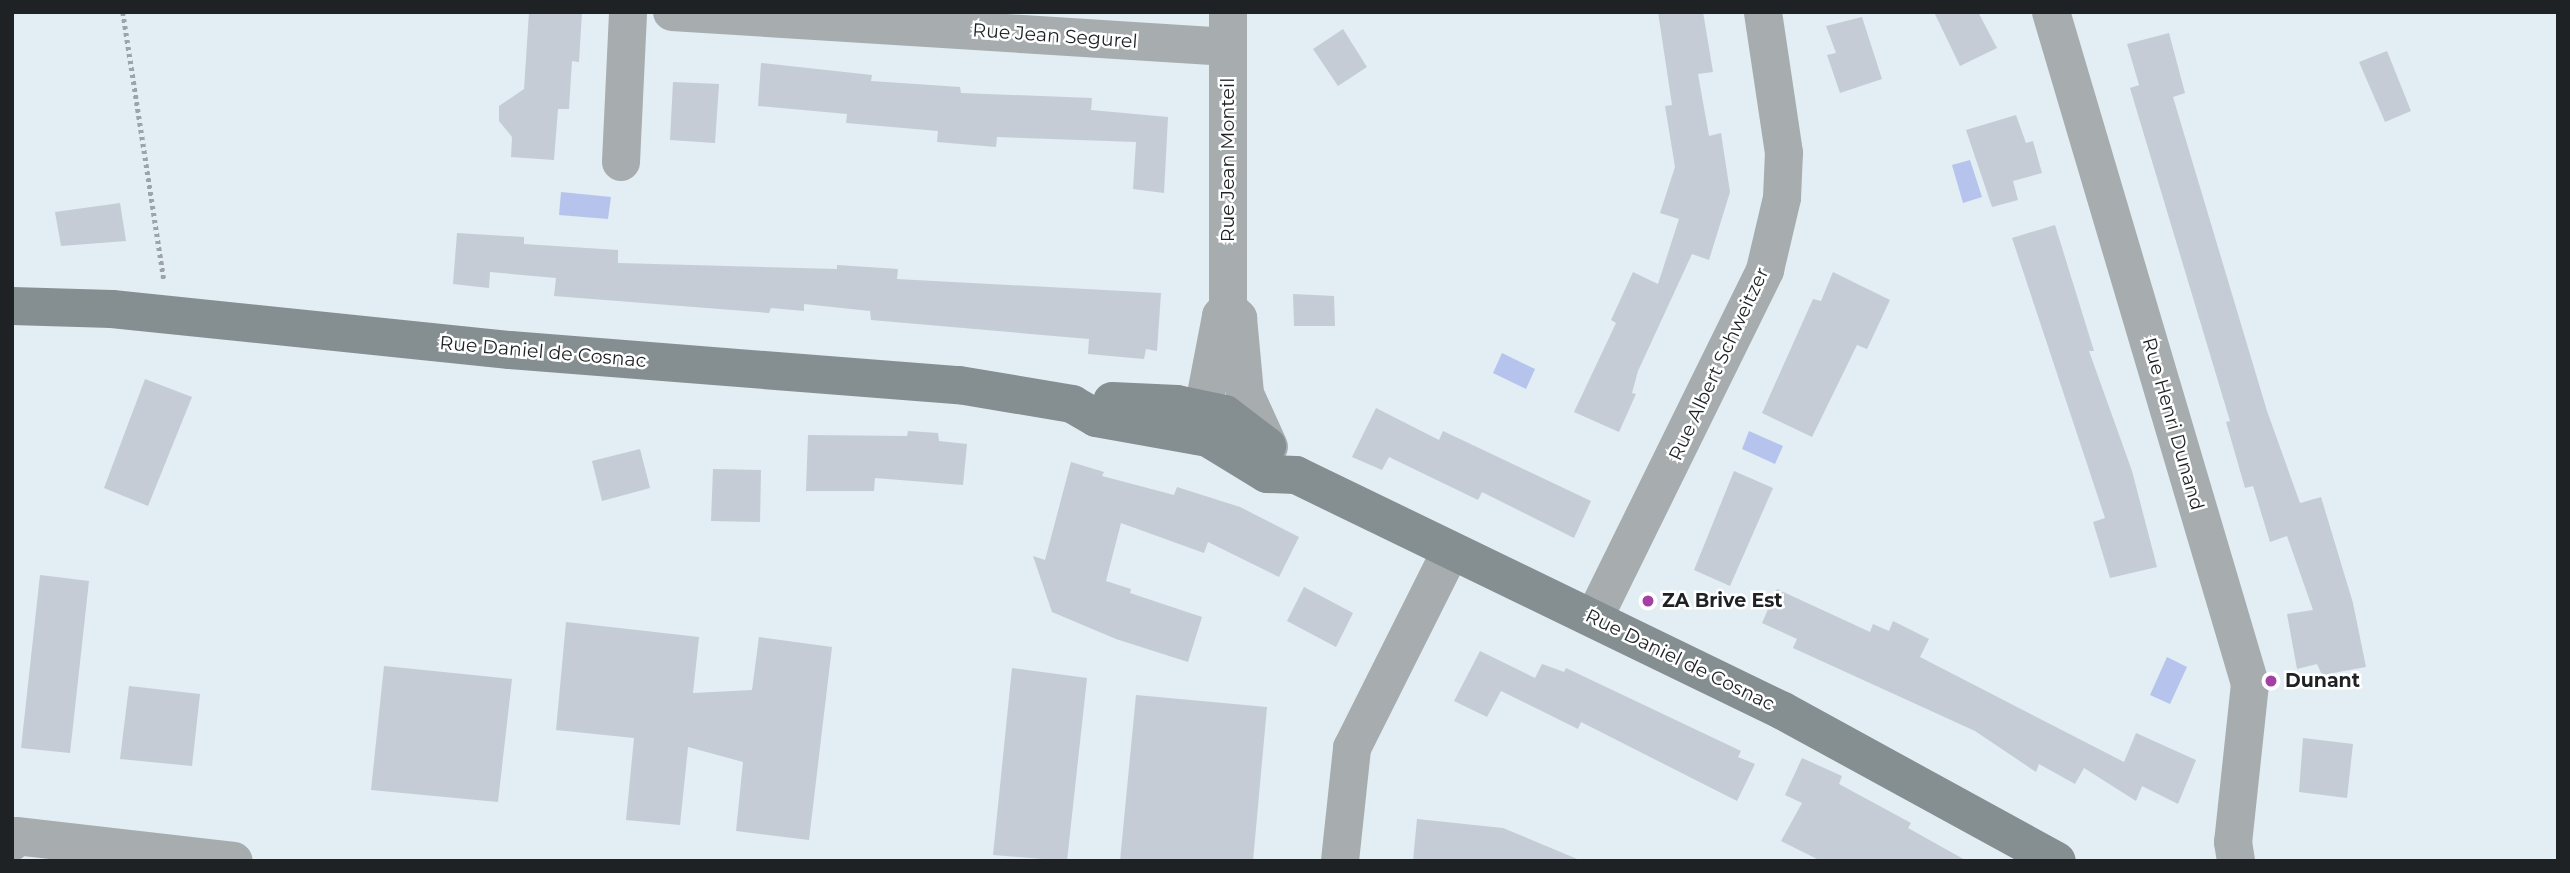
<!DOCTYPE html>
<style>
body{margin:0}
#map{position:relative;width:2570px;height:873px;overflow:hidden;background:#e2edf4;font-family:Montserrat,sans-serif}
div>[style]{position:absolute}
.water>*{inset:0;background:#b6c4ed}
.building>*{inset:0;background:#c5ccd5}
.path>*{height:4.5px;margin-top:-2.25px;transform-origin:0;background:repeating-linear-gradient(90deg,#9ca4aa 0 3.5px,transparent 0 7px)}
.street>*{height:38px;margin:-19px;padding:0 19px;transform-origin:19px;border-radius:19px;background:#a7acae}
.secondary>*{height:38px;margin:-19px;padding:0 19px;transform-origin:19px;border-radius:19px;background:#858e90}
.dots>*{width:19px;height:19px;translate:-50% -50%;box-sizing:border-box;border:4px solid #fff;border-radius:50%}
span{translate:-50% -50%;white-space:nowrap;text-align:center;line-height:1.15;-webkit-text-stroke:5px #fff;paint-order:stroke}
.street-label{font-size:19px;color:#1e2225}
.poi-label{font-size:19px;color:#1e2225;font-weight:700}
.left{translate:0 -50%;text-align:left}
.frame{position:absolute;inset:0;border:14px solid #1e2225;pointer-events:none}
</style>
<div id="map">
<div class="water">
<div style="clip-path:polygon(1970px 160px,1982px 197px,1963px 203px,1952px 165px)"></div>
<div style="clip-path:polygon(561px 192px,611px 197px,608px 219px,559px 215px)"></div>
<div style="clip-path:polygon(1502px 353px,1535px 369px,1526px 389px,1493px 373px)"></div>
<div style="clip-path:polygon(1749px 431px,1783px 446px,1775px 464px,1742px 449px)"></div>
<div style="clip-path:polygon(2167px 657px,2187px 667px,2170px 704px,2150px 695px)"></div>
</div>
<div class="building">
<div style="clip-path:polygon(529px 12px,582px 12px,579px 62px,572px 61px,569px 109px,558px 109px,554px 160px,511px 157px,512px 137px,499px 121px,499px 106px,524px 89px)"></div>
<div style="clip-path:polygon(1658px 12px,1703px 12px,1713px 72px,1698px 74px,1709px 136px,1721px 133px,1730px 192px,1709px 260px,1692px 254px,1638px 371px,1632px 393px,1636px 394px,1619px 432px,1574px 412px,1616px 323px,1611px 320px,1633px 272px,1658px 284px,1679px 219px,1660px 213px,1675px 167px,1665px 106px,1672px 105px)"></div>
<div style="clip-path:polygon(1934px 12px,1978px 12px,1997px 48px,1960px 66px)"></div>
<div style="clip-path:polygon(1862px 17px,1882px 79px,1840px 93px,1827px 55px,1836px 53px,1826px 26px)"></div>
<div style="clip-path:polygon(1343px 29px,1367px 67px,1338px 86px,1313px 49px)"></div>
<div style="clip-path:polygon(2169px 33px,2185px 93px,2173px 97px,2267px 411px,2300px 503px,2321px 497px,2353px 603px,2366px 667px,2322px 675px,2317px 664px,2297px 669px,2287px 614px,2313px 610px,2287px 536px,2270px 542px,2253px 486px,2245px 488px,2226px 422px,2230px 421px,2130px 88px,2139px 85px,2127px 44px)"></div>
<div style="clip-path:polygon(2387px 51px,2411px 111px,2385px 122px,2359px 62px)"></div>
<div style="clip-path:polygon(761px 63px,872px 75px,871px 81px,960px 87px,961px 93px,1092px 98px,1091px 110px,1168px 117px,1164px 193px,1133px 189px,1136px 142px,997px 137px,996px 147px,937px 142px,938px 131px,846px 123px,847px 114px,758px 106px)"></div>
<div style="clip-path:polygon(673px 82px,719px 84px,715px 143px,670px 140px)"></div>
<div style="clip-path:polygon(2016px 115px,2026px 143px,2033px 141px,2042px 173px,2013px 181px,2018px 200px,1992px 207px,1966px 130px)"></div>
<div style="clip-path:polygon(120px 203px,126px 241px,61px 246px,55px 212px)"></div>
<div style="clip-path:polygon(2055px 225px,2094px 351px,2089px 351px,2132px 471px,2157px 567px,2110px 578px,2093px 522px,2105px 518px,2012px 238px)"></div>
<div style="clip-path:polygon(457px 233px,524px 237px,524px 244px,618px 250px,618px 263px,837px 269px,837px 265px,898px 269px,897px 279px,1161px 293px,1157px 351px,1146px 349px,1144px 359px,1088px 354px,1089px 339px,871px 320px,870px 311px,804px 304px,804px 311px,771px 308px,769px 313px,554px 296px,556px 278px,490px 272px,489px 288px,453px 284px)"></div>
<div style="clip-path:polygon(1833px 272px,1890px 300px,1867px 349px,1857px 345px,1812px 437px,1762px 413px,1813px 299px,1821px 301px)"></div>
<div style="clip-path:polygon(1293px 294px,1334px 296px,1335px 326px,1294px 326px)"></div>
<div style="clip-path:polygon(145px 379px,192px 397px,148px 506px,104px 488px)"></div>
<div style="clip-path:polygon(1376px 408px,1439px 440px,1443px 431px,1591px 501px,1574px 538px,1482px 492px,1478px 500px,1389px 457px,1382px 470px,1352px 457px)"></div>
<div style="clip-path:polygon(908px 431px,938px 433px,939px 441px,967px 444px,963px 485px,875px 478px,874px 491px,806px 491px,808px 435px,907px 436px)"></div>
<div style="clip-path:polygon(640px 449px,650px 488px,602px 501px,592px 461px)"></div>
<div style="clip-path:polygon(1071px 462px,1104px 472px,1102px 476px,1174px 495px,1177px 487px,1240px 507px,1299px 537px,1279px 577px,1208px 542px,1204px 553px,1121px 523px,1106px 581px,1131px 589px,1130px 593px,1202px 617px,1188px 662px,1116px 639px,1052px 612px,1033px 556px,1045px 560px)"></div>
<div style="clip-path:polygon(713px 469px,761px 470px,760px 522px,711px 521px)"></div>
<div style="clip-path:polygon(1734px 471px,1773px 488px,1730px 586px,1694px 570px)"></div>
<div style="clip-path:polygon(40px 575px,89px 581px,70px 753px,21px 748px)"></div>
<div style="clip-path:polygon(1304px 587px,1353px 613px,1336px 647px,1287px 621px)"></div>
<div style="clip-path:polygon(1777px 589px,1870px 632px,1873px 624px,1889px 631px,1893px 621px,1929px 639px,1920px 657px,2124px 762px,2136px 733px,2196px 760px,2178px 804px,2142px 786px,2136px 801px,2084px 768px,2075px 784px,2039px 764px,2036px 772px,1975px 731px,1793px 648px,1797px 639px,1762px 623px)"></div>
<div style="clip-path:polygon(566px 622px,699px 637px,693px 693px,752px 690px,759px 637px,832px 647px,809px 840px,736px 831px,743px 762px,688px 747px,680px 825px,626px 820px,634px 738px,556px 730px)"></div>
<div style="clip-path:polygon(1480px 651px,1535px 678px,1542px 664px,1564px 672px,1566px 668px,1741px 751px,1738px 757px,1755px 764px,1737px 801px,1581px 722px,1578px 729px,1501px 691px,1487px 717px,1454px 701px)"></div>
<div style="clip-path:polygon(384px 666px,512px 679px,498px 802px,371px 790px)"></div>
<div style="clip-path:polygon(1012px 668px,1087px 678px,1067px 861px,993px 855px)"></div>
<div style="clip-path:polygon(129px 686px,200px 694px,192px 766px,120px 759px)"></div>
<div style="clip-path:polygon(1136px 695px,1267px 707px,1253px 861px,1120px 861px)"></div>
<div style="clip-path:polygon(2303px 738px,2353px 744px,2347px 798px,2299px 792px)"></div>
<div style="clip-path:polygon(1802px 758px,1842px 776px,1839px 784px,1911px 823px,1908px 828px,1967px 861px,1821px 861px,1781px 841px,1802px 803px,1785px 795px)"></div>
<div style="clip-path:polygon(1417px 819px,1503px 828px,1582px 861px,1413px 861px)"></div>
</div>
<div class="path">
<div style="left:123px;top:12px;width:272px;rotate:81.3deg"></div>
</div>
<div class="street">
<div style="left:672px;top:12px;width:557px;rotate:3.6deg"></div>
<div style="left:2051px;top:12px;width:701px;rotate:73.5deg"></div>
<div style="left:2250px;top:684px;width:159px;rotate:96.1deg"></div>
<div style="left:2233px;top:842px;width:19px;rotate:81deg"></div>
<div style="left:621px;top:162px;width:150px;rotate:-87.3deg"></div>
<div style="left:1234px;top:314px;width:6px;rotate:45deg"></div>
<div style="left:1238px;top:318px;width:76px;rotate:84.7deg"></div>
<div style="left:1245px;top:394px;width:58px;rotate:65.6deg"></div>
<div style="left:1198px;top:436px;width:122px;rotate:-79.1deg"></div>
<div style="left:1221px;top:316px;width:11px;rotate:-49deg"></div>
<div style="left:1228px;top:308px;width:296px;rotate:-90deg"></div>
<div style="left:1594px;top:618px;width:388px;rotate:-63.8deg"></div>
<div style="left:1765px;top:270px;width:74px;rotate:-76.7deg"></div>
<div style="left:1782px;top:198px;width:45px;rotate:-87.5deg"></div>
<div style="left:1784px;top:153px;width:143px;rotate:-98.5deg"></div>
<div style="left:12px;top:842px;width:7px;rotate:-56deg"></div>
<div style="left:16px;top:836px;width:219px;rotate:6.5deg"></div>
<div style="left:1340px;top:861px;width:114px;rotate:-83.9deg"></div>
<div style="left:1352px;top:748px;width:221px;rotate:-63.4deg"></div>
</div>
<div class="secondary">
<div style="left:12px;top:306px;width:100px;rotate:1.7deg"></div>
<div style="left:112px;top:309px;width:400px;rotate:5.9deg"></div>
<div style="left:510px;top:350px;width:450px;rotate:4.5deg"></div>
<div style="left:959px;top:385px;width:115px;rotate:9.5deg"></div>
<div style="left:1072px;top:404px;width:28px;rotate:30deg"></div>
<div style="left:1096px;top:418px;width:114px;rotate:10.1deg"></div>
<div style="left:1208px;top:438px;width:69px;rotate:31.4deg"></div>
<div style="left:1267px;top:474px;width:29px;rotate:2deg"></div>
<div style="left:1296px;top:475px;width:541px;rotate:25.85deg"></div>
<div style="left:1783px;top:711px;width:312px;rotate:28.7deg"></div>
<div style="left:1112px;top:401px;width:65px;rotate:2.6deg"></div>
<div style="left:1177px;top:404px;width:49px;rotate:11.8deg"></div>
<div style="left:1225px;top:414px;width:53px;rotate:37.3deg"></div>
</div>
<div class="dots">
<div style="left:1648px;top:601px;background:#a43fa4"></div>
<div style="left:2271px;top:681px;background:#a43fa4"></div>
</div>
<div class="street-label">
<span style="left:1055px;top:36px;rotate:4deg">Rue Jean Segurel</span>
<span style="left:1228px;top:160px;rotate:-90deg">Rue Jean Monteil</span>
<span style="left:543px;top:352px;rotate:5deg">Rue Daniel de Cosnac</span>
<span style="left:1719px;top:364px;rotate:-65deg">Rue Albert Schweitzer</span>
<span style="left:2173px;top:424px;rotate:74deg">Rue Henri Dunand</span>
<span style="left:1680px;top:660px;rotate:26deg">Rue Daniel de Cosnac</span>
</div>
<div class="poi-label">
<span class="left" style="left:1662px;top:601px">ZA Brive Est</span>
<span class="left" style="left:2285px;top:681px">Dunant</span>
</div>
<div class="frame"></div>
</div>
